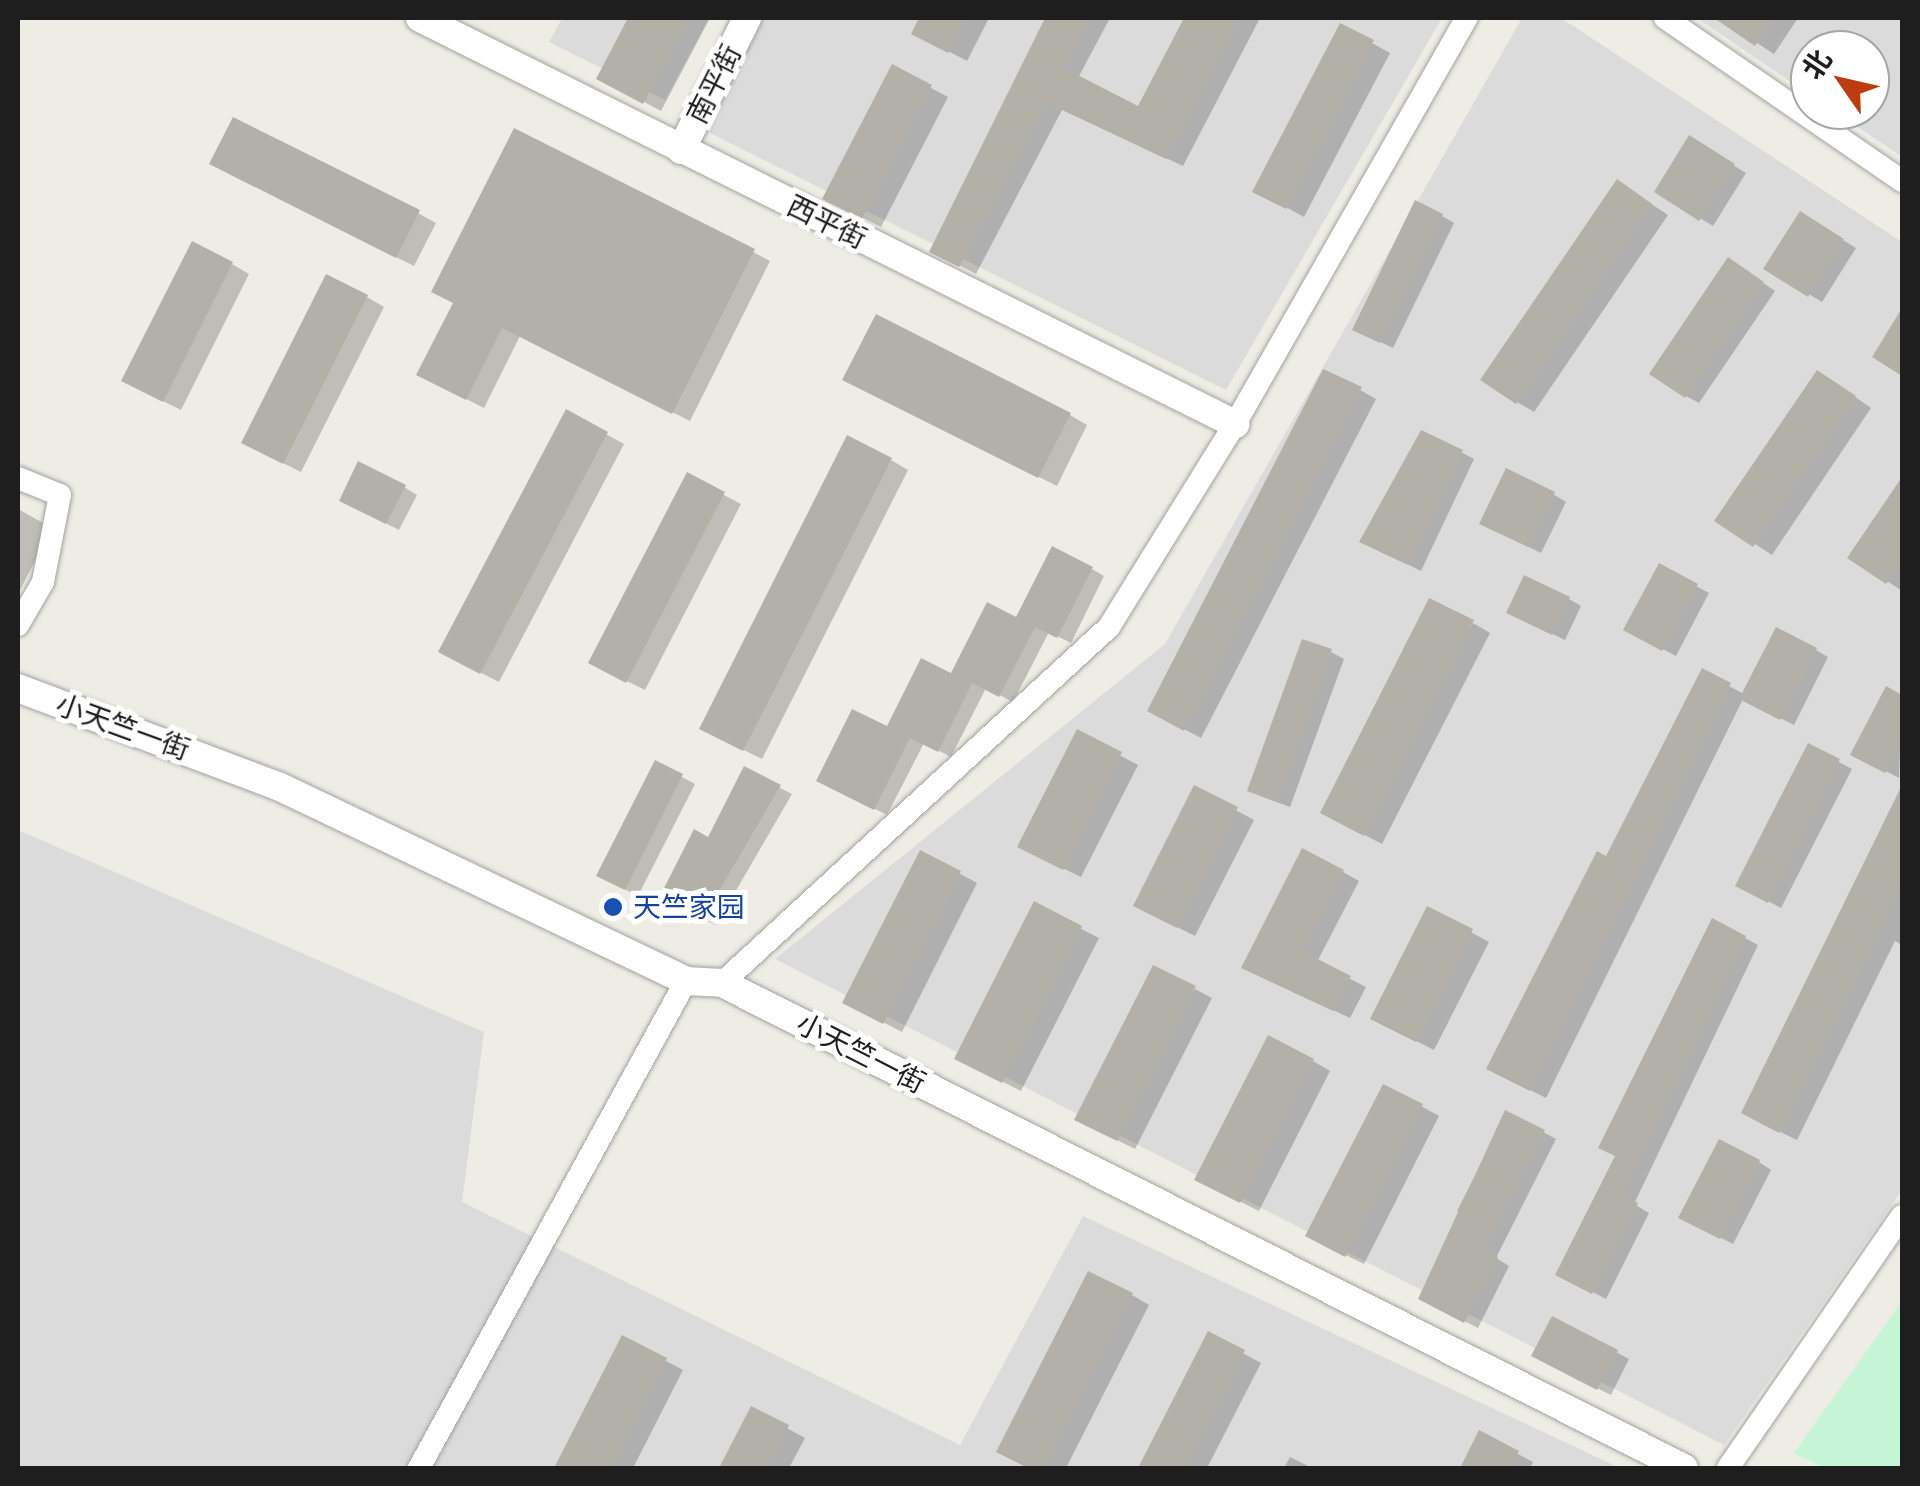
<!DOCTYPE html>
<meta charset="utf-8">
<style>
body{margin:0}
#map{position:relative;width:1920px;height:1486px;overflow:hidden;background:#eeede5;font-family:Inter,"Noto Sans SC",sans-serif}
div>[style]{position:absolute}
.residential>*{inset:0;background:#dcdbdb}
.park>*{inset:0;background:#c5f5d5}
.shadow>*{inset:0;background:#0003}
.building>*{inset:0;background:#b3b0a8}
.roads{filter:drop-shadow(0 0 2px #a2a2a2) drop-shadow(0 0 2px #a2a2a2)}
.minor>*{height:22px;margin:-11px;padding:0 11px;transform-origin:11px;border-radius:11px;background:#fff}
.tertiary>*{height:28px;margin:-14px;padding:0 14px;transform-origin:14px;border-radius:14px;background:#fff}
.dots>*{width:28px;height:28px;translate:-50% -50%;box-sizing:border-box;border:5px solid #fff;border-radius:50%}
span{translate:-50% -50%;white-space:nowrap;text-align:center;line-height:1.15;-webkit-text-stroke:10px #fff;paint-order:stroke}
.street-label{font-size:28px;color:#1e1e1e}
.transit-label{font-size:28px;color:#164399}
.left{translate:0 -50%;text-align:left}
.frame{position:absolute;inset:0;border:20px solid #1e1e1e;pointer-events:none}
.north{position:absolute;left:1790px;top:30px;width:100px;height:100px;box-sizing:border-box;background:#fff;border:2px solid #a5a5a5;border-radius:50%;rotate:304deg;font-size:28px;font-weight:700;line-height:40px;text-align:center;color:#1e1e1e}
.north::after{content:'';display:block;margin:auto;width:35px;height:45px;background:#bc3c10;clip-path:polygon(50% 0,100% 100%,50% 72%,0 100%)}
</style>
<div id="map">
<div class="residential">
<div style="clip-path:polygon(562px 18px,709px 18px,665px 100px,549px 42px)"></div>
<div style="clip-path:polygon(756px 18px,1442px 18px,1226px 390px,700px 128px)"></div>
<div style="clip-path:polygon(1522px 18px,1561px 18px,1902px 242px,1902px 1190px,1724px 1445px,775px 959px,1165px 644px)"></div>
<div style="clip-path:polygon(1697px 18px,1902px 18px,1902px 157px,1833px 110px,1870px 110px,1870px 50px,1810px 50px,1810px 95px)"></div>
<div style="clip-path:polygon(18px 830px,484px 1032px,462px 1202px,960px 1445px,1083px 1216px,1620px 1468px,18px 1468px)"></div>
</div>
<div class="park">
<div style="clip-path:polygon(1902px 1301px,1902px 1468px,1825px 1468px,1794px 1453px)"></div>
</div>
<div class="shadow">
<div style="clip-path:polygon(628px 18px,710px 18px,661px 111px,599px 78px)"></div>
<div style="clip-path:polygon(922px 18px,989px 18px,967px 61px,914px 33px)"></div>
<div style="clip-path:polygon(1049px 18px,1110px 18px,1078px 78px,1139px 110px,1187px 18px,1260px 18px,1183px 166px,1062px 110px,976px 274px,932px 251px)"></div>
<div style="clip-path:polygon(1719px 18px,1798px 18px,1774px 54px)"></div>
<div style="clip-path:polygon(1372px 43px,1390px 53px,1304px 217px,1273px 200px)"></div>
<div style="clip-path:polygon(893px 68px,948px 97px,881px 227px,843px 208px)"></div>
<div style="clip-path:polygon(1690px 139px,1746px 173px,1713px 226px,1657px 192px)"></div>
<div style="clip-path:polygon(230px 173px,418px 213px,436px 223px,414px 266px)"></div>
<div style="clip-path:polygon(1635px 193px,1668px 215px,1534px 412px,1517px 402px)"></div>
<div style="clip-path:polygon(1800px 214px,1856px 248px,1822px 302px,1766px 268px)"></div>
<div style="clip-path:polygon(1442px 216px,1454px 223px,1393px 348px,1368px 336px)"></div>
<div style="clip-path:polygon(753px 252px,770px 261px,690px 421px,520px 336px,484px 408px,437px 384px,456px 303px)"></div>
<div style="clip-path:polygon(232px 264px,249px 274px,181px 410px,141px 390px)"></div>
<div style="clip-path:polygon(1741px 268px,1775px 291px,1699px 403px,1686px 396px)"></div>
<div style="clip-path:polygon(367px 297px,384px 307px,301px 472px,261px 452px)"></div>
<div style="clip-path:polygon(1835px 383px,1871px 408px,1772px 555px,1718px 520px)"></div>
<div style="clip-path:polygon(863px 389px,1070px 415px,1087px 425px,1057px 486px)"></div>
<div style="clip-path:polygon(1360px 390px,1376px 399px,1201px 738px,1165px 719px)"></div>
<div style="clip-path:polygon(567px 413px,624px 444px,499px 682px,458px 661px)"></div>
<div style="clip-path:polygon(1461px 452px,1474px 459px,1421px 571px,1375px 548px)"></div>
<div style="clip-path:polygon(891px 460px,908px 470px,762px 759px,720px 738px)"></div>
<div style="clip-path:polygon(688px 476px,741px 504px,645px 690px,608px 672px)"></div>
<div style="clip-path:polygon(1902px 481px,1902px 591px,1851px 557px)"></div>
<div style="clip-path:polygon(404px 487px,417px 495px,399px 530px,354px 507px)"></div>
<div style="clip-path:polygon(1553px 494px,1566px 502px,1541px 553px,1495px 530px)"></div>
<div style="clip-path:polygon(18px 509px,52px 528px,18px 594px)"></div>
<div style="clip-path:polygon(1660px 567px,1709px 593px,1676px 656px,1626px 629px)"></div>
<div style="clip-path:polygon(1092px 569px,1104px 576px,1071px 643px,1049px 632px,1013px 702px,986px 688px,951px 757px,924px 743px,887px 815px,832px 787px,888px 730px,1018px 621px)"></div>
<div style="clip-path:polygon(1569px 599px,1581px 606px,1565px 640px,1522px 619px)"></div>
<div style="clip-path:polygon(1473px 623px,1490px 633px,1382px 844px,1340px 822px)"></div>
<div style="clip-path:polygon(1816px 650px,1828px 657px,1794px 725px,1743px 699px,1546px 1098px,1505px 1077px,1607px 859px,1729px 686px,1744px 694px)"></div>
<div style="clip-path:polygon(1331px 652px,1344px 659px,1290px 807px,1263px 797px,1250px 790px)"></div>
<div style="clip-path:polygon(1887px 690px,1902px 698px,1899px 778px,1863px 759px)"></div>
<div style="clip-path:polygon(1078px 733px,1138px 765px,1081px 877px,1038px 856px)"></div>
<div style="clip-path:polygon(1809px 746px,1852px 769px,1781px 908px,1751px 892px)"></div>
<div style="clip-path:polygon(656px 763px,695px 784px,638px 896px,612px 883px)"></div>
<div style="clip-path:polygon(745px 770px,792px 794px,716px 925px,675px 905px)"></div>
<div style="clip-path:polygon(1195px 788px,1254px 820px,1195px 936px,1153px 915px)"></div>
<div style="clip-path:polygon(1901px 793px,1902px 945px,1895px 941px,1797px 1140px,1760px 1122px)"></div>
<div style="clip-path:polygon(921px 853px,977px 883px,902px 1032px,863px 1012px)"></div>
<div style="clip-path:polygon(1343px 872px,1359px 881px,1317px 962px,1366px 987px,1350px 1018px,1260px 976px)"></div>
<div style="clip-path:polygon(1035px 905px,1099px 938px,1021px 1091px,975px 1068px)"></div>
<div style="clip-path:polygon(1428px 909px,1489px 942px,1434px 1050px,1390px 1028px)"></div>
<div style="clip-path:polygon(1713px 921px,1758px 945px,1634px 1204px,1649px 1213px,1606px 1299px,1571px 1281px)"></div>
<div style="clip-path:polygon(1195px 989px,1212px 998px,1135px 1149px,1095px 1129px)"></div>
<div style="clip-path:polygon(1313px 1061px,1330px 1071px,1259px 1211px,1215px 1189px)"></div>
<div style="clip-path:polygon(1421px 1106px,1439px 1116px,1364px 1264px,1325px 1245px)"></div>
<div style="clip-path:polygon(1507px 1113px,1556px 1139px,1496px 1258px,1509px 1266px,1478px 1328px,1434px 1306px,1463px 1214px,1457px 1211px)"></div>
<div style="clip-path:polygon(1759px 1162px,1771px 1170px,1733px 1244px,1694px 1224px)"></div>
<div style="clip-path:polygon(1132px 1295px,1149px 1305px,1066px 1468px,1031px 1468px,999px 1451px)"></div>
<div style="clip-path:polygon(1209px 1335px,1261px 1363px,1207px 1468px,1141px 1468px)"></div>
<div style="clip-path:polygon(623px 1338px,683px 1370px,633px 1468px,557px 1468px)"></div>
<div style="clip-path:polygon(1616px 1352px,1629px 1359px,1611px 1395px,1547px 1363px)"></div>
<div style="clip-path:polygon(752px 1409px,805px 1438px,789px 1468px,722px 1468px)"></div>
<div style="clip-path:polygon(1480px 1434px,1533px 1462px,1530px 1468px,1463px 1468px)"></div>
<div style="clip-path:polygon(1290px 1457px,1312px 1468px,1284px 1468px)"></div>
</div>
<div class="building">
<div style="clip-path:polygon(628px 18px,688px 18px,643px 104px,596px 79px)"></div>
<div style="clip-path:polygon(919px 18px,967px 18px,948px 53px,911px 34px)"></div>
<div style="clip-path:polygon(1045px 18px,1089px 18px,1064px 68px,1138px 106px,1184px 18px,1239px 18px,1166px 159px,1046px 102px,959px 267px,929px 252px)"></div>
<div style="clip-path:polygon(1714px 18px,1774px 18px,1755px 46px)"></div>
<div style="clip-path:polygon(1340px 23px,1374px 40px,1286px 209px,1252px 192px)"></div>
<div style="clip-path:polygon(892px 64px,932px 85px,862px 219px,822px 199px)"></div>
<div style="clip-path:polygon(233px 117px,420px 210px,396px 258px,209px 164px)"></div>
<div style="clip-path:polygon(514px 128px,755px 249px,672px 414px,502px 328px,466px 400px,416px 375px,453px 303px,431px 292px)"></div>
<div style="clip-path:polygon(1689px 135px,1735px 164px,1699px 221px,1654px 192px)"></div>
<div style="clip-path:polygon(1617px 179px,1652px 204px,1516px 404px,1480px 380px)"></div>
<div style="clip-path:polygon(1415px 200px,1443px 214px,1380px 343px,1352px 330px)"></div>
<div style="clip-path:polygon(1800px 211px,1844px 239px,1808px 297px,1763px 269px)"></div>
<div style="clip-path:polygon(192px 241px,233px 262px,163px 402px,121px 381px)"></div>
<div style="clip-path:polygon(1728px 257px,1764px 282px,1685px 398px,1649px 374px)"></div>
<div style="clip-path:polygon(326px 274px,368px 295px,283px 464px,241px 443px)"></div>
<div style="clip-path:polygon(1902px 308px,1902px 376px,1872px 357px)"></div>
<div style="clip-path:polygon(876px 314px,1071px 413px,1038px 478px,842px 380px)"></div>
<div style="clip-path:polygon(1323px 369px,1362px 387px,1184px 731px,1147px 711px)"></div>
<div style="clip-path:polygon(1817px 370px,1856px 396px,1753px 547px,1714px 521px)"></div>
<div style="clip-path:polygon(566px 409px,608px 432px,480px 674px,438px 652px)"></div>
<div style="clip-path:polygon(1421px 430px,1463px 450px,1408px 565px,1359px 542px)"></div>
<div style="clip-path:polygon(847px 435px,892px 458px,743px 751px,699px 729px)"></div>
<div style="clip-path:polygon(358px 461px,406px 485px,386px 524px,339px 501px)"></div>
<div style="clip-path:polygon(1506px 468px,1555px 492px,1528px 547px,1479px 524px)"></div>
<div style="clip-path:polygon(687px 472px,725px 492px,626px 683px,588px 663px)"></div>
<div style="clip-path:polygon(1902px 477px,1902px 560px,1886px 584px,1847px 558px)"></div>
<div style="clip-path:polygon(1052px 546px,1093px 567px,1057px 638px,1035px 627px,999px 697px,972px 683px,938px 752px,910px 738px,874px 810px,816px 781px,852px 709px,887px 726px,921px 658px,951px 673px,987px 602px,1016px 617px)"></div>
<div style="clip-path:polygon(1659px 563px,1698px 584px,1662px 651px,1623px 630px)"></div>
<div style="clip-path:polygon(1524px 575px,1570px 597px,1552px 635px,1506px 613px)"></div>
<div style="clip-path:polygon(1429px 598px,1474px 620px,1364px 836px,1320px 813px)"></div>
<div style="clip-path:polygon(1776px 627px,1817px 648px,1780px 720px,1739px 699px)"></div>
<div style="clip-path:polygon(1302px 639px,1332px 649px,1277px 802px,1247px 791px)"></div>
<div style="clip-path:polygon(1702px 668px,1731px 683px,1530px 1091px,1486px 1069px,1597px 851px,1606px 856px)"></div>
<div style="clip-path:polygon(1886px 686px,1902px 695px,1902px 740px,1885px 773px,1850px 755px)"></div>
<div style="clip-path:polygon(1077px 729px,1122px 752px,1063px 870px,1017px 847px)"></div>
<div style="clip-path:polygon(1808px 743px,1840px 759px,1768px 903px,1735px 886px)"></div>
<div style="clip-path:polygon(655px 760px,683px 774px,625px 890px,596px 876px)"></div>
<div style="clip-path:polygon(744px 766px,781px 785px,702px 920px,659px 898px,694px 829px,708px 837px)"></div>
<div style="clip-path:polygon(1194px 785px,1238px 807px,1177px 928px,1133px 906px)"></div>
<div style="clip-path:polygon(1902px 785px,1902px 883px,1779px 1133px,1741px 1113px)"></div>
<div style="clip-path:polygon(1302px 848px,1344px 870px,1302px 951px,1351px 976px,1333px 1011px,1241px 968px)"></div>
<div style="clip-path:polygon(920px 850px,961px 871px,883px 1024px,842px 1003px)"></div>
<div style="clip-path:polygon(1034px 901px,1082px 926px,1002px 1083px,954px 1059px)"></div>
<div style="clip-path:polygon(1427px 906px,1473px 929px,1416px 1042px,1370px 1019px)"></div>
<div style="clip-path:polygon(1712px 918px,1746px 936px,1622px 1195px,1638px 1203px,1592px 1294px,1555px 1275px,1615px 1156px,1598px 1148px)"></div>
<div style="clip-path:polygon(1153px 965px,1196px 986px,1117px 1141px,1074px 1120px)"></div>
<div style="clip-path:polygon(1268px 1035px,1314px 1059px,1240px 1203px,1194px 1180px)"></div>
<div style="clip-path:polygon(1383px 1084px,1423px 1104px,1345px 1257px,1305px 1236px)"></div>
<div style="clip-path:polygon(1505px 1110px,1545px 1130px,1484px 1250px,1498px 1257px,1464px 1323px,1418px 1299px)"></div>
<div style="clip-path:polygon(1719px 1139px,1760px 1160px,1720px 1239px,1678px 1218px)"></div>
<div style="clip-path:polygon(1088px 1271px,1133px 1293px,1043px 1468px,1028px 1468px,996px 1452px)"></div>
<div style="clip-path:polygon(1552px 1316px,1618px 1350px,1597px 1390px,1531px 1356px)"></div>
<div style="clip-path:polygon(1208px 1331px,1245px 1350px,1185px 1468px,1138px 1468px)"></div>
<div style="clip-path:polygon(622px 1335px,667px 1358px,610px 1468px,554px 1468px)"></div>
<div style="clip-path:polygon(751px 1406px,789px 1425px,767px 1468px,719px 1468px)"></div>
<div style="clip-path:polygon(1479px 1430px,1519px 1451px,1510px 1468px,1460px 1468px)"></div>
</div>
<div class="roads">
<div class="minor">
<div style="left:1665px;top:18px;width:288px;rotate:34.5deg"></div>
<div style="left:18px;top:478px;width:45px;rotate:22deg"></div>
<div style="left:60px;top:495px;width:89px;rotate:101.1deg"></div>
<div style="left:43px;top:582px;width:50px;rotate:120.2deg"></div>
<div style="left:722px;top:983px;width:526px;rotate:-42.61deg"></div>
<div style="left:1109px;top:627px;width:239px;rotate:-58.2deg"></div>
<div style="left:1235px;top:424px;width:468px;rotate:-60.3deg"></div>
<div style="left:419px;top:1468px;width:555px;rotate:-61.27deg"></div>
<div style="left:1728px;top:1468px;width:306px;rotate:-55.4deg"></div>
</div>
<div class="tertiary">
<div style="left:420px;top:18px;width:911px;rotate:26.48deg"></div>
<div style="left:681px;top:150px;width:148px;rotate:-63.4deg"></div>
<div style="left:18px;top:688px;width:278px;rotate:20.7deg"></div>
<div style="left:278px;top:786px;width:452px;rotate:25.5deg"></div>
<div style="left:686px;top:981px;width:36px;rotate:3deg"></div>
<div style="left:722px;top:983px;width:1077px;rotate:26.76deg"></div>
</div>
</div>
<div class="dots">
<div style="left:613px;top:907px;background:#1a4fb4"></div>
</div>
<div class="street-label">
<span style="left:714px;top:84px;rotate:-63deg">南平街</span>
<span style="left:827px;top:222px;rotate:26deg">西平街</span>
<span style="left:123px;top:727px;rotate:20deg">小天竺一街</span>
<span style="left:861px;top:1053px;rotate:27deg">小天竺一街</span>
</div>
<div class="transit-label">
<span class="left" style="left:633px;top:907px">天竺家园</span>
</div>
<div class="frame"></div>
<div class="north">北</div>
</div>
